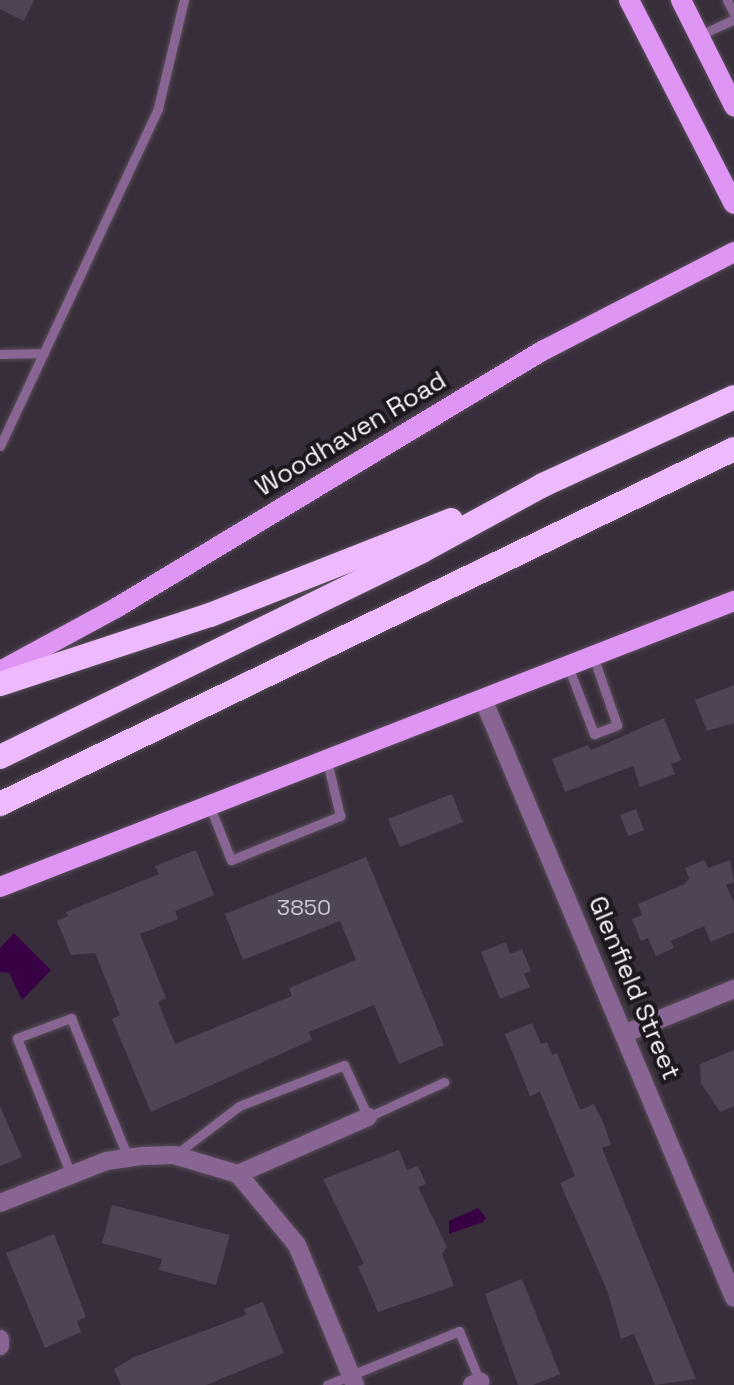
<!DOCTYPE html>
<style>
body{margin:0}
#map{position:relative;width:734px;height:1385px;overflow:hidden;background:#382e3b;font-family:"Space Grotesk",sans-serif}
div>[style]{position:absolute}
.water>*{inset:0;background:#370143}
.building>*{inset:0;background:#4f4453}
.roads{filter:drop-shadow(0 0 2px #574d59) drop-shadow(0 0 2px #574d59)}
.service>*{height:9px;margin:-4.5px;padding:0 4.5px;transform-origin:4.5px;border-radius:4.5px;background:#896593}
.minor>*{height:18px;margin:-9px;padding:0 9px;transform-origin:9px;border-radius:9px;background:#896593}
.primary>*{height:20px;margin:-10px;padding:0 10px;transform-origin:10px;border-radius:10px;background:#df95f3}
.motorway>*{height:24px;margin:-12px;padding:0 12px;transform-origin:12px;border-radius:12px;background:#eebafd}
span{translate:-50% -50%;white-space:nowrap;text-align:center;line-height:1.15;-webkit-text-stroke:8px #1d181e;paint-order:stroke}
.number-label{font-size:22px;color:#cdc5cf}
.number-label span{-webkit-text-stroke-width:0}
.street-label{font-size:26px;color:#f7f0f8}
</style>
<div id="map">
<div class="water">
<div style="clip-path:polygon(14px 933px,51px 970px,22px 1000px,9px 973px,0 972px,0 948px)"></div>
<div style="clip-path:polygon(478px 1208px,486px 1218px,483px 1222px,449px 1234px,449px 1221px)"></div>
</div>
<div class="building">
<div style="clip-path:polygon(0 0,34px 0,24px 21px,0 9px)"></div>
<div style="clip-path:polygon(734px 685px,734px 723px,707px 731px,695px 700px)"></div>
<div style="clip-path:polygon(664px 718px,681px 760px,671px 764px,675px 774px,640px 787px,633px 766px,565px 792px,552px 759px,588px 745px,591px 750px)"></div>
<div style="clip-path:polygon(452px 794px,463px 822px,400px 847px,388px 819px)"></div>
<div style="clip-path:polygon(636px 809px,644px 830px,628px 836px,620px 815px)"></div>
<div style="clip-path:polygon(196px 850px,214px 895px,175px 911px,178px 919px,140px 934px,166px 998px,158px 1002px,175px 1044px,292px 996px,289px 988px,356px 960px,340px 921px,243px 960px,225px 914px,366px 857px,444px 1045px,399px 1064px,374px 1005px,309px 1032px,312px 1040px,151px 1112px,112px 1019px,120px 1015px,95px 953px,71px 955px,57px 921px,68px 916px,66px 912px,159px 874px,155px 866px)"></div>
<div style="clip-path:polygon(704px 860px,708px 868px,730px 860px,734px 882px,726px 885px,734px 902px,734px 932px,711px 942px,704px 926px,671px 941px,674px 948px,656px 956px,648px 938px,641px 941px,632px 919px,642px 915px,638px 904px,685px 884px,689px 878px,685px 868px)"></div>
<div style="clip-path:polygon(506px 942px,510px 954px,522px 949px,531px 971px,524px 974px,530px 987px,500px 999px,481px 952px)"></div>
<div style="clip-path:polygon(532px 1023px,541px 1044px,547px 1042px,552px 1055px,557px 1053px,580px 1110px,594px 1104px,604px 1124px,611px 1145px,602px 1148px,696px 1379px,655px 1385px,634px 1334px,621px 1339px,607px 1290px,560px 1183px,575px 1176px,540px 1092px,530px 1096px,505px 1034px)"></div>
<div style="clip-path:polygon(734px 1050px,734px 1106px,720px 1112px,701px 1083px,700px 1064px)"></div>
<div style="clip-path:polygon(0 1106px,22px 1157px,0 1166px)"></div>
<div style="clip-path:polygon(399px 1150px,407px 1170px,418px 1166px,426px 1184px,418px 1187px,447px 1247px,442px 1254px,454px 1286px,378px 1312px,358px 1266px,364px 1264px,323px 1179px)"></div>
<div style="clip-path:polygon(112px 1205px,230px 1235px,216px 1285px,159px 1270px,162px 1259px,102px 1243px)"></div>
<div style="clip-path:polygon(54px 1234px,86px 1317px,77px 1321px,81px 1332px,45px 1348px,6px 1253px)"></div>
<div style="clip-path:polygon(522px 1279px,560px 1374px,533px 1385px,518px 1385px,485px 1294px)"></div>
<div style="clip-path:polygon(263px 1302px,284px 1353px,206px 1385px,121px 1385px,114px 1369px,134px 1357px,246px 1315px,244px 1309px)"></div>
</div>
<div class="roads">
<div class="service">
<div style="left:727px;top:0;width:16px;rotate:63deg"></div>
<div style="left:698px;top:36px;width:40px;rotate:-25deg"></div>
<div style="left:0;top:354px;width:44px;rotate:-1.3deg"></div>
<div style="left:0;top:446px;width:373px;rotate:-64.9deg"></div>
<div style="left:158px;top:108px;width:111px;rotate:-76.5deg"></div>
<div style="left:568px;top:666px;width:73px;rotate:69.1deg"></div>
<div style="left:594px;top:734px;width:25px;rotate:-21deg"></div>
<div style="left:617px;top:725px;width:73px;rotate:-109.2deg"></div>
<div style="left:210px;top:807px;width:57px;rotate:68.4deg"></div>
<div style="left:231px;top:860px;width:118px;rotate:-22deg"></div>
<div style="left:340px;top:816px;width:57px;rotate:-103.3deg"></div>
<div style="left:175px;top:1155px;width:81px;rotate:-37.4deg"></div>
<div style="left:239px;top:1106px;width:113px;rotate:-21.3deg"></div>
<div style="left:344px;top:1065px;width:57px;rotate:65.2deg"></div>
<div style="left:368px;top:1117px;width:84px;rotate:-24.7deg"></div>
<div style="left:71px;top:1175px;width:147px;rotate:-111.5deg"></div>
<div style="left:17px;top:1038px;width:58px;rotate:-20.3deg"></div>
<div style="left:71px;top:1018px;width:151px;rotate:67.8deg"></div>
<div style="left:327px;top:1385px;width:143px;rotate:-22.2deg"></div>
<div style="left:459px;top:1331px;width:55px;rotate:67.6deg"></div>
</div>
<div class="minor">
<div style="left:483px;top:699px;width:649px;rotate:67.26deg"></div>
<div style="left:626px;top:1033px;width:117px;rotate:-22.2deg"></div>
<div style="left:238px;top:1174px;width:92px;rotate:50.3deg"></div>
<div style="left:297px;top:1245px;width:152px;rotate:67.5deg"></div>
<div style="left:238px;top:1174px;width:142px;rotate:-23.7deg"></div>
<div style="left:0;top:1203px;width:114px;rotate:-21.6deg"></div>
<div style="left:106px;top:1161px;width:37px;rotate:-8deg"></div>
<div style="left:143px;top:1156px;width:31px;rotate:-2deg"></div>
<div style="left:174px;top:1155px;width:67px;rotate:16.5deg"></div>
<div style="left:0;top:1339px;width:7px;rotate:90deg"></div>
<div style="left:472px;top:1385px;width:9px;rotate:-21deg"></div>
</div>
<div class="primary">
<div style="left:629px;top:0;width:229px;rotate:62.8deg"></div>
<div style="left:681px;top:0;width:119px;rotate:63.4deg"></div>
<div style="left:0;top:671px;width:132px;rotate:-28.5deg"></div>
<div style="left:116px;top:608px;width:500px;rotate:-31.1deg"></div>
<div style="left:544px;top:350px;width:214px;rotate:-27.3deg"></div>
<div style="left:0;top:887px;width:788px;rotate:-21.29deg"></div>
</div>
<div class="motorway">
<div style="left:0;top:684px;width:221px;rotate:-18.2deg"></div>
<div style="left:210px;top:615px;width:259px;rotate:-21.5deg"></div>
<div style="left:0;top:757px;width:470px;rotate:-26deg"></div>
<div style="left:422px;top:551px;width:138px;rotate:-28.6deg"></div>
<div style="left:543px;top:485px;width:210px;rotate:-24.7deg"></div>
<div style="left:0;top:804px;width:815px;rotate:-25.81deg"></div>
</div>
</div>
<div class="number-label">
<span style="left:304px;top:908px">3850</span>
</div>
<div class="street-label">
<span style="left:351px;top:434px;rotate:-31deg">Woodhaven Road</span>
<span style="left:634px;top:988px;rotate:67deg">Glenfield Street</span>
</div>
</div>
